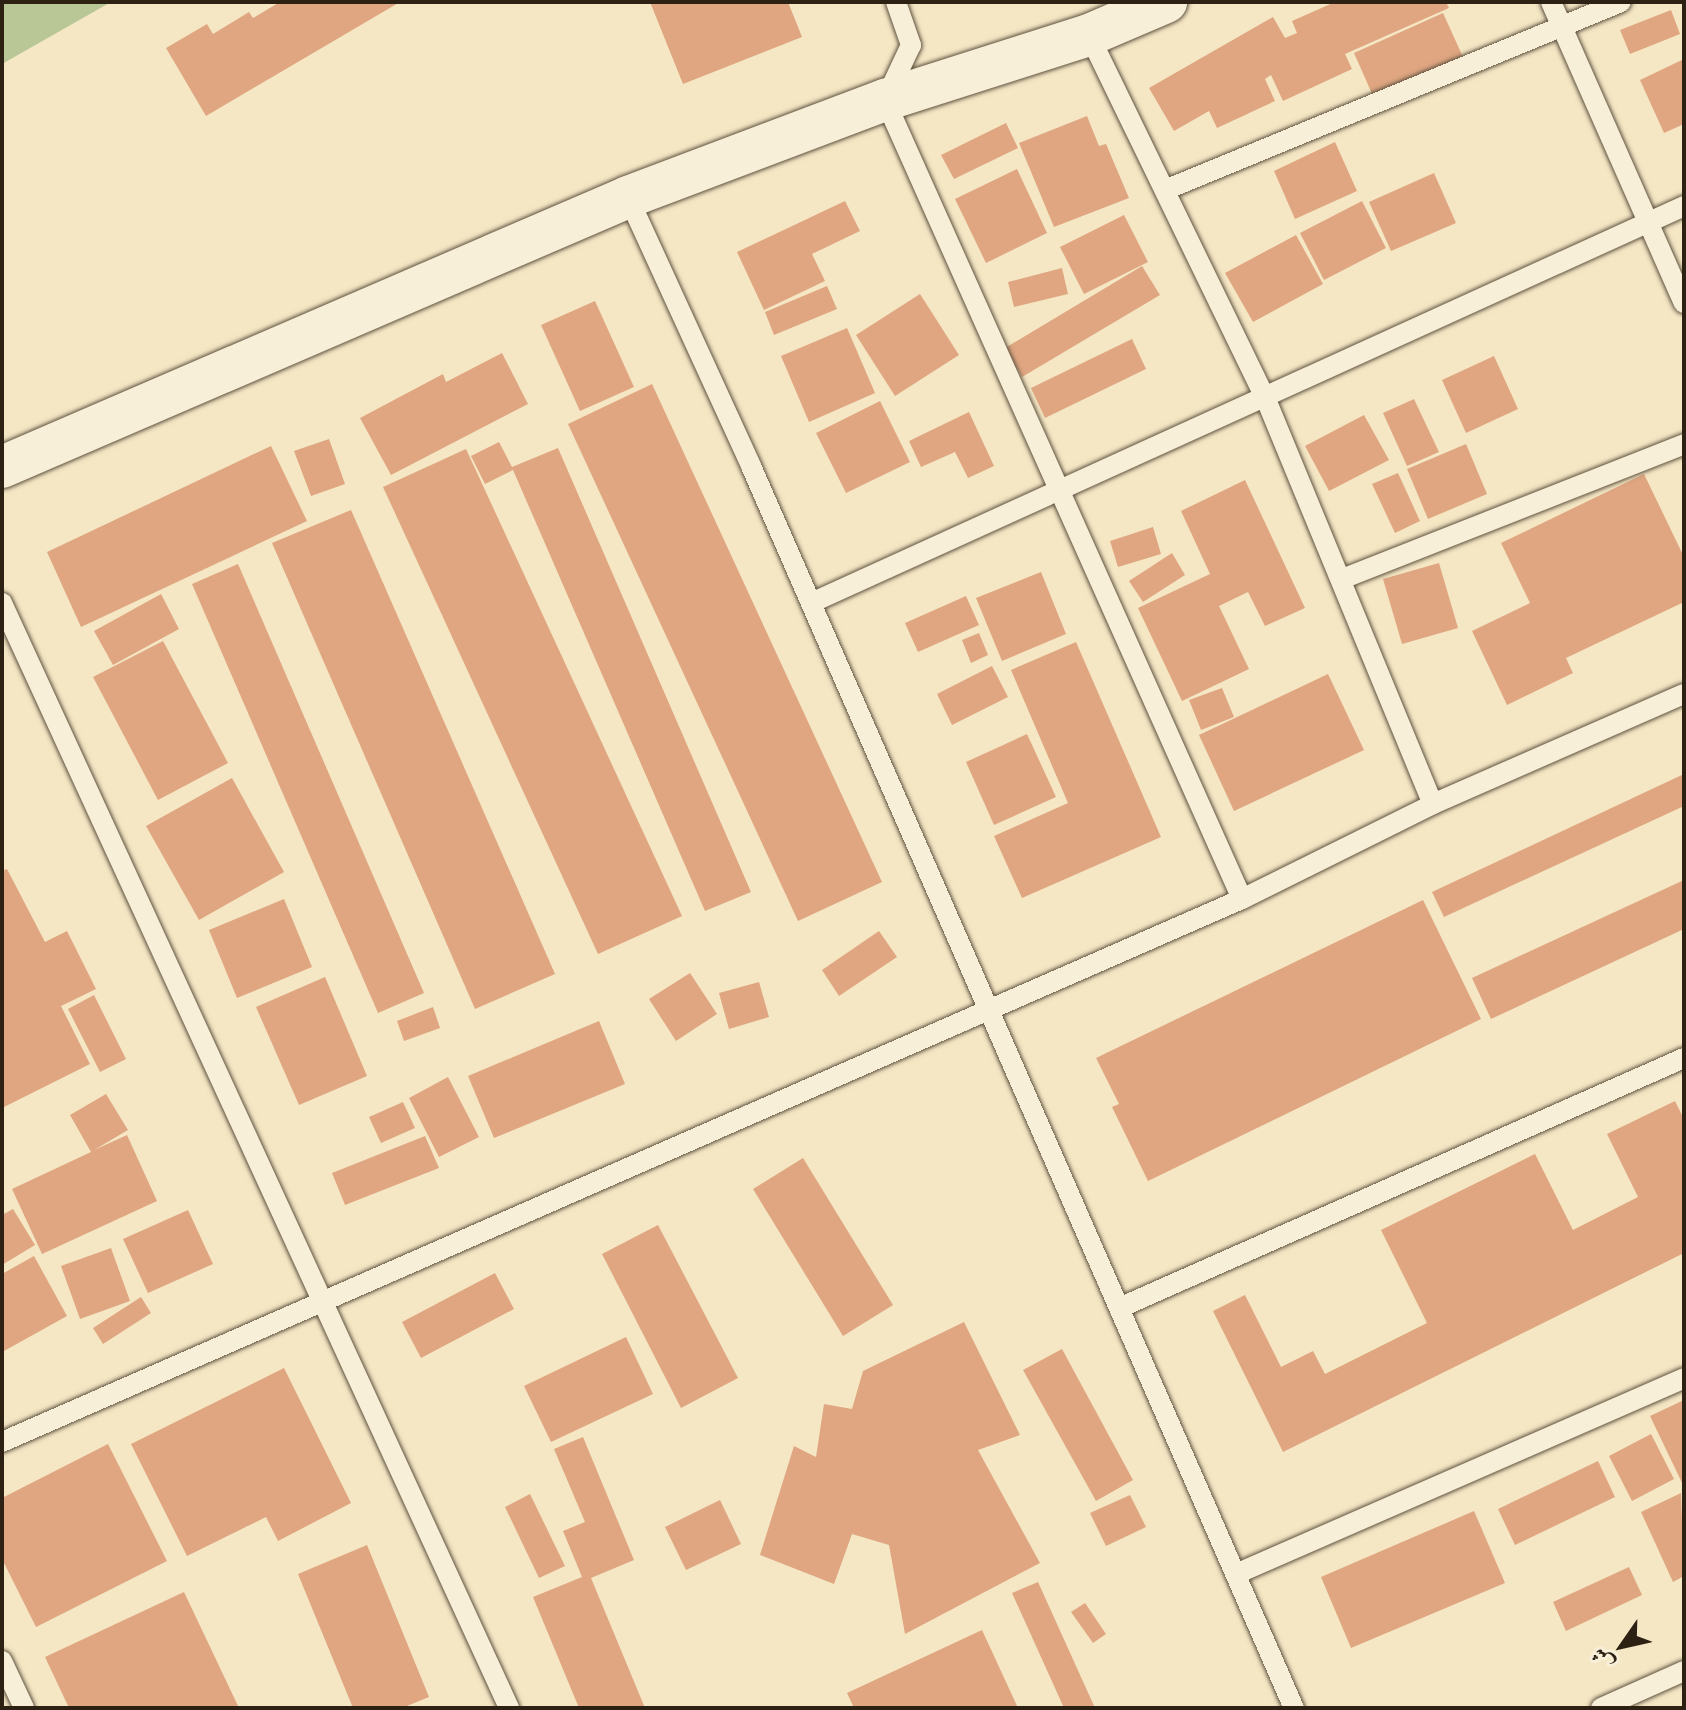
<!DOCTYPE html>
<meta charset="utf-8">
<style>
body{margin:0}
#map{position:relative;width:1686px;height:1710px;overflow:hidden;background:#f5e7c4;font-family:"Gentium Book Plus",Amiri,serif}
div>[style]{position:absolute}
.green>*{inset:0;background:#b9c696}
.building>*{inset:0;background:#dfa681}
.roads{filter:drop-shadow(0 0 2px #5f5240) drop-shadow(0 0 2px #5f5240)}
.lane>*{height:20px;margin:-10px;padding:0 10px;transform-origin:10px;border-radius:10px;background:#f8efd9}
.street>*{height:42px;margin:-21px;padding:0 21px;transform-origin:21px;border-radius:21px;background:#f8efd9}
span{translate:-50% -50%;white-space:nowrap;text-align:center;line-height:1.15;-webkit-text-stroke:7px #f8efd9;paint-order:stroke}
.frame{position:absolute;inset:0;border:4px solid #2d2114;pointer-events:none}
.north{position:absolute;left:1582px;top:1606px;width:80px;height:80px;-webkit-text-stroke:6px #f8efd9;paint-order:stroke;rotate:236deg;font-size:22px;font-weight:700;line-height:32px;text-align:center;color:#2d2114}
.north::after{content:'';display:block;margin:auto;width:28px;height:36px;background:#2d2114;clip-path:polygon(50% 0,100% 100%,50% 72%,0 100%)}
</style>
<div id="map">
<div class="green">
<div style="clip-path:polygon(2px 2px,111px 2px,2px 64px)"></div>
</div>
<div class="building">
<div style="clip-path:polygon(280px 2px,400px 2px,206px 116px,166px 48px,207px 24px,213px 34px,249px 12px,253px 18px)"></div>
<div style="clip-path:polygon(650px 2px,788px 2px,802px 37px,683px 84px)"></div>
<div style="clip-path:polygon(1335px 2px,1446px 2px,1449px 8px,1345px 54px,1352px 69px,1283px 101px,1271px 75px,1265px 79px,1275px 101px,1217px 128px,1209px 111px,1174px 131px,1149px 88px,1273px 17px,1285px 38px,1297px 33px,1292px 21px)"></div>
<div style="clip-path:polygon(1671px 10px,1680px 34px,1630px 54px,1620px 30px)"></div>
<div style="clip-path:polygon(1443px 13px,1463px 57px,1373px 96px,1354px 53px)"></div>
<div style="clip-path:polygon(1684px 59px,1684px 124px,1664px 133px,1640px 80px)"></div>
<div style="clip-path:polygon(1087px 116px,1099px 146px,1106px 144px,1129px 198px,1054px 227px,1019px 143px)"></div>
<div style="clip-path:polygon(1006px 123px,1018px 148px,954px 179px,941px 155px)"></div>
<div style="clip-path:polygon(1335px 142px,1357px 191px,1295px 219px,1274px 171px)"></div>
<div style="clip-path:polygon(1017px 169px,1047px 233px,986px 263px,955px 199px)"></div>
<div style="clip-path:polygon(1434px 173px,1456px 223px,1391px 251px,1369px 202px)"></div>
<div style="clip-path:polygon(845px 201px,860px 231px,812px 254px,825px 281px,764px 310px,737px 252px)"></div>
<div style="clip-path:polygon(1362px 201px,1386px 248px,1324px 280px,1300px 233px)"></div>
<div style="clip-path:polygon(1124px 215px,1148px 262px,1084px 294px,1060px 247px)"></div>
<div style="clip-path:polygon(1296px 235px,1323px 284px,1253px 322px,1225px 273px)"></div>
<div style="clip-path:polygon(1142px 266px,1160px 295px,1022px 377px,1005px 348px)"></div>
<div style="clip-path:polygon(1062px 268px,1068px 294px,1014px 307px,1008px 282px)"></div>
<div style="clip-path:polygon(827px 286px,837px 309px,774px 335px,765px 312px)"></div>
<div style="clip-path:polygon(920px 294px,959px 355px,895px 396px,856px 335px)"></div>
<div style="clip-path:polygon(595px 301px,634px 387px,580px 411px,541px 325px)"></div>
<div style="clip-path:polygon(847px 328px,875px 393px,809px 422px,781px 356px)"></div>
<div style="clip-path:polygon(1132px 339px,1146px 369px,1045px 418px,1031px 388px)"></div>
<div style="clip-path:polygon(502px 353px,528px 404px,391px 475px,360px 418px,443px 374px,446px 382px)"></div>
<div style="clip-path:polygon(1494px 356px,1518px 409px,1466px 433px,1442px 380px)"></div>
<div style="clip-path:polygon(652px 384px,882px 882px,798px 921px,568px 424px)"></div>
<div style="clip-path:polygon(1414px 399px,1439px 452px,1407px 466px,1383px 413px)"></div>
<div style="clip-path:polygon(880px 401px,910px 462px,846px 493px,816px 433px)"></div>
<div style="clip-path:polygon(969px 412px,994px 466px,968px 478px,955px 452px,921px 467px,909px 441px)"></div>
<div style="clip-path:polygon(1364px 415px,1389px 460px,1329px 491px,1305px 446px)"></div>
<div style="clip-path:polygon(329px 439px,345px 484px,311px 496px,294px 451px)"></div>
<div style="clip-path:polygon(499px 442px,512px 467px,558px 448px,751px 892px,705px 911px,513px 470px,485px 484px,471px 456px)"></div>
<div style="clip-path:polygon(1466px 444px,1487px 494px,1428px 519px,1407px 469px)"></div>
<div style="clip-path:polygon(271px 446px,307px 521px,81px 627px,47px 552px)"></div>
<div style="clip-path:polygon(466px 449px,682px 916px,598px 954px,383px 487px)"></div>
<div style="clip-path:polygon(1398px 473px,1420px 521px,1395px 533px,1372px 484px)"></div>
<div style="clip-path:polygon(1644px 474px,1684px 557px,1684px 602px,1566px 658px,1573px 673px,1507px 705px,1472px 631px,1530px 603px,1501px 543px)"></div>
<div style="clip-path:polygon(1245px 480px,1305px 608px,1265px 626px,1248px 592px,1219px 606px,1249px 669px,1182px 701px,1138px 608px,1210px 574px,1181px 511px)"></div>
<div style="clip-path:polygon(351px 510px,555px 974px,475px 1009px,272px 543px)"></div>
<div style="clip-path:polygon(1153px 527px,1161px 554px,1118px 567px,1110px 541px)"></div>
<div style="clip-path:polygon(1172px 553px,1185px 575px,1143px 602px,1129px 581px)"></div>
<div style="clip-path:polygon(1439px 563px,1458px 628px,1402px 644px,1383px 579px)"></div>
<div style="clip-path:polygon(238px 564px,424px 993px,378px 1013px,192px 584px)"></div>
<div style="clip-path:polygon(1041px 572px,1066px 634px,1002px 661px,976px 598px)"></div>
<div style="clip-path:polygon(161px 594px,179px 629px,113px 665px,94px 631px)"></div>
<div style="clip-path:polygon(966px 596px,979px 625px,918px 652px,905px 623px)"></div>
<div style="clip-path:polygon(979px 633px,988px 655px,971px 663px,962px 640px)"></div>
<div style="clip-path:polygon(163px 641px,228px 763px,158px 800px,93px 677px)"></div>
<div style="clip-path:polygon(1076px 642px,1161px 837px,1022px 898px,994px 836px,1068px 803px,1011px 670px)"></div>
<div style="clip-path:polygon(992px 666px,1008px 697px,952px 725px,937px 694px)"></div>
<div style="clip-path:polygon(1328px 674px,1364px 750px,1234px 811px,1199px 735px)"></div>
<div style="clip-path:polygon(1222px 688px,1234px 717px,1201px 730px,1189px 700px)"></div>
<div style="clip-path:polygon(1027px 734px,1056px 797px,994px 825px,966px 762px)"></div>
<div style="clip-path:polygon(1684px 774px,1684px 806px,1444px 917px,1432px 892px)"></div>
<div style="clip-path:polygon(232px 778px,284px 872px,199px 920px,146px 826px)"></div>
<div style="clip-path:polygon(7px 869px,45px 942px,67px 931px,96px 989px,61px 1006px,90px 1064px,2px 1108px,2px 871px)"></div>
<div style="clip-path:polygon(1684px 880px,1684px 929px,1491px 1019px,1472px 978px)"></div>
<div style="clip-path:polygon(284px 899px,312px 967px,237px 998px,209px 930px)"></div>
<div style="clip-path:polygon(1423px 900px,1481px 1019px,1148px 1181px,1112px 1107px,1119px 1104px,1096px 1058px)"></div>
<div style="clip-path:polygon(879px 931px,897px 957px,839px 996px,822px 970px)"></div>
<div style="clip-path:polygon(690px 973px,717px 1014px,676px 1041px,649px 999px)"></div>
<div style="clip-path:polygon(325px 977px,367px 1076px,299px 1105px,256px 1007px)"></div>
<div style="clip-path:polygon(759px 982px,769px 1017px,729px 1029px,719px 993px)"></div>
<div style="clip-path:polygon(94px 995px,126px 1059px,100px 1072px,68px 1009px)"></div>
<div style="clip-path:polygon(433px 1007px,440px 1028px,404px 1041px,397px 1021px)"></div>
<div style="clip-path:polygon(599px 1021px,625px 1084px,494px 1138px,468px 1076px)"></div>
<div style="clip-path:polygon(448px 1077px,479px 1137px,439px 1157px,409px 1098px)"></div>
<div style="clip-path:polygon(106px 1094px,128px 1130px,94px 1150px,127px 1135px,157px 1201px,42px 1254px,12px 1189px,91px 1152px,70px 1115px)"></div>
<div style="clip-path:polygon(1675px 1101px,1684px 1119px,1684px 1253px,1283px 1452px,1213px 1311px,1245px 1295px,1281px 1367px,1313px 1351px,1325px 1374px,1427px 1323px,1381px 1230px,1535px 1154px,1573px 1230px,1638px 1197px,1607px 1134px)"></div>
<div style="clip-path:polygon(403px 1102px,415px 1128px,381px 1143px,369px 1117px)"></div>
<div style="clip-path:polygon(425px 1136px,439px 1168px,345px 1205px,332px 1173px)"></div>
<div style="clip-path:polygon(803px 1158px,893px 1305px,843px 1336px,753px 1189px)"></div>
<div style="clip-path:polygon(13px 1209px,35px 1245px,2px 1265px,2px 1215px)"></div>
<div style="clip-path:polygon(188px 1210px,213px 1264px,148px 1293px,123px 1239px)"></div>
<div style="clip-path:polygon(658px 1225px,738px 1378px,681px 1408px,602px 1254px)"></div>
<div style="clip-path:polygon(111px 1248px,130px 1301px,80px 1319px,61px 1266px)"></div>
<div style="clip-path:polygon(34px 1256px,67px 1316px,4px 1351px,2px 1274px)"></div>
<div style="clip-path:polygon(495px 1273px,514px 1309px,421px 1358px,402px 1322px)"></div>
<div style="clip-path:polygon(141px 1297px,151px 1313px,103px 1344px,93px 1328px)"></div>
<div style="clip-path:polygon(964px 1322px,1020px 1435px,978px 1450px,1040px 1563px,905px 1634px,889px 1545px,852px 1534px,834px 1584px,760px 1555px,794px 1446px,816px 1457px,824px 1404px,852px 1409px,863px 1371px)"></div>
<div style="clip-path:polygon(626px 1337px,653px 1394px,551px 1442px,524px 1386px)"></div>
<div style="clip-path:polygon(1062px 1349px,1133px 1480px,1096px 1501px,1023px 1370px)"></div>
<div style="clip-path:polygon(284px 1368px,351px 1503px,278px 1541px,266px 1517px,187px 1556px,131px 1444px)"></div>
<div style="clip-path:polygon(1684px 1400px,1684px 1487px,1650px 1416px)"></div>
<div style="clip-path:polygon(1651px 1434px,1674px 1479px,1632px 1501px,1609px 1456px)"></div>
<div style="clip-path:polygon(583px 1437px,634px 1560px,591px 1578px,645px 1708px,579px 1708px,533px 1597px,582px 1577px,563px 1531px,585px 1522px,554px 1449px)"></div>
<div style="clip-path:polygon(108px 1444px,167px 1561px,36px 1627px,2px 1559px,2px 1498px)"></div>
<div style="clip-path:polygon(1598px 1461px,1615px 1497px,1515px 1545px,1498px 1509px)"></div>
<div style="clip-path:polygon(1681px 1493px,1684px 1576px,1673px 1582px,1641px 1512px)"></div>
<div style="clip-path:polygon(530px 1494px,565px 1566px,539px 1578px,505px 1507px)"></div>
<div style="clip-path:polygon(1130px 1495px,1146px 1527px,1106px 1546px,1090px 1513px)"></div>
<div style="clip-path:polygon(720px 1500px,741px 1544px,686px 1570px,665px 1527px)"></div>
<div style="clip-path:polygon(1474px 1511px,1505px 1583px,1351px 1648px,1321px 1577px)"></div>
<div style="clip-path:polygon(367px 1545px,429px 1697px,402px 1708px,353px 1708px,298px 1574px)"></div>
<div style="clip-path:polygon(1629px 1567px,1642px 1595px,1566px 1631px,1553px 1602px)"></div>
<div style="clip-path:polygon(1038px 1582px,1095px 1708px,1064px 1708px,1012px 1593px)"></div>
<div style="clip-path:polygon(184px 1592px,239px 1708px,69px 1708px,45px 1657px)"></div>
<div style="clip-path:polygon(1085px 1603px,1106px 1634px,1093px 1643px,1071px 1612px)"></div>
<div style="clip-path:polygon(982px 1630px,1018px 1708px,854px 1708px,847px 1693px)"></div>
</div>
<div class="roads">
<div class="lane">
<div style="left:896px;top:2px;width:46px;rotate:70.8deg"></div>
<div style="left:911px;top:45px;width:61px;rotate:115.3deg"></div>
<div style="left:885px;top:100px;width:875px;rotate:65.92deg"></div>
<div style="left:1551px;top:2px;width:329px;rotate:66.2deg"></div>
<div style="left:1089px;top:35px;width:403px;rotate:64.1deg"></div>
<div style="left:1265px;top:397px;width:440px;rotate:67.6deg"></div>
<div style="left:1165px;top:190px;width:493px;rotate:-22.4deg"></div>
<div style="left:628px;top:197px;width:296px;rotate:65.4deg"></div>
<div style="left:751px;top:466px;width:1356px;rotate:66.39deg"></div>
<div style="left:1342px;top:579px;width:368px;rotate:-21.5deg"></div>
<div style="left:2px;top:603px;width:1216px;rotate:65.35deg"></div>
<div style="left:811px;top:603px;width:959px;rotate:-24.45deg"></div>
<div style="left:1119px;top:1308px;width:618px;rotate:-23.87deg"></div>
<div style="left:2px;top:1442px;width:1354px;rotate:-23.65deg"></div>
<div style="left:1242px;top:899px;width:213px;rotate:-26.4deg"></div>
<div style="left:1433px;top:804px;width:274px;rotate:-23.7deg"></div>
<div style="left:1236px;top:1574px;width:489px;rotate:-23.6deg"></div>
<div style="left:2px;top:1661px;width:52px;rotate:64.9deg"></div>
<div style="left:1601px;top:1708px;width:91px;rotate:-24deg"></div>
</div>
<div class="street">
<div style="left:2px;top:467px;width:682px;rotate:-23.33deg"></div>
<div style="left:628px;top:197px;width:275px;rotate:-20.7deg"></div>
<div style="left:885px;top:100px;width:214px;rotate:-17.7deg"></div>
<div style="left:1089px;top:35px;width:84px;rotate:-23.2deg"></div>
</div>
</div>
<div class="frame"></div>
<div class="north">ش</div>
</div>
